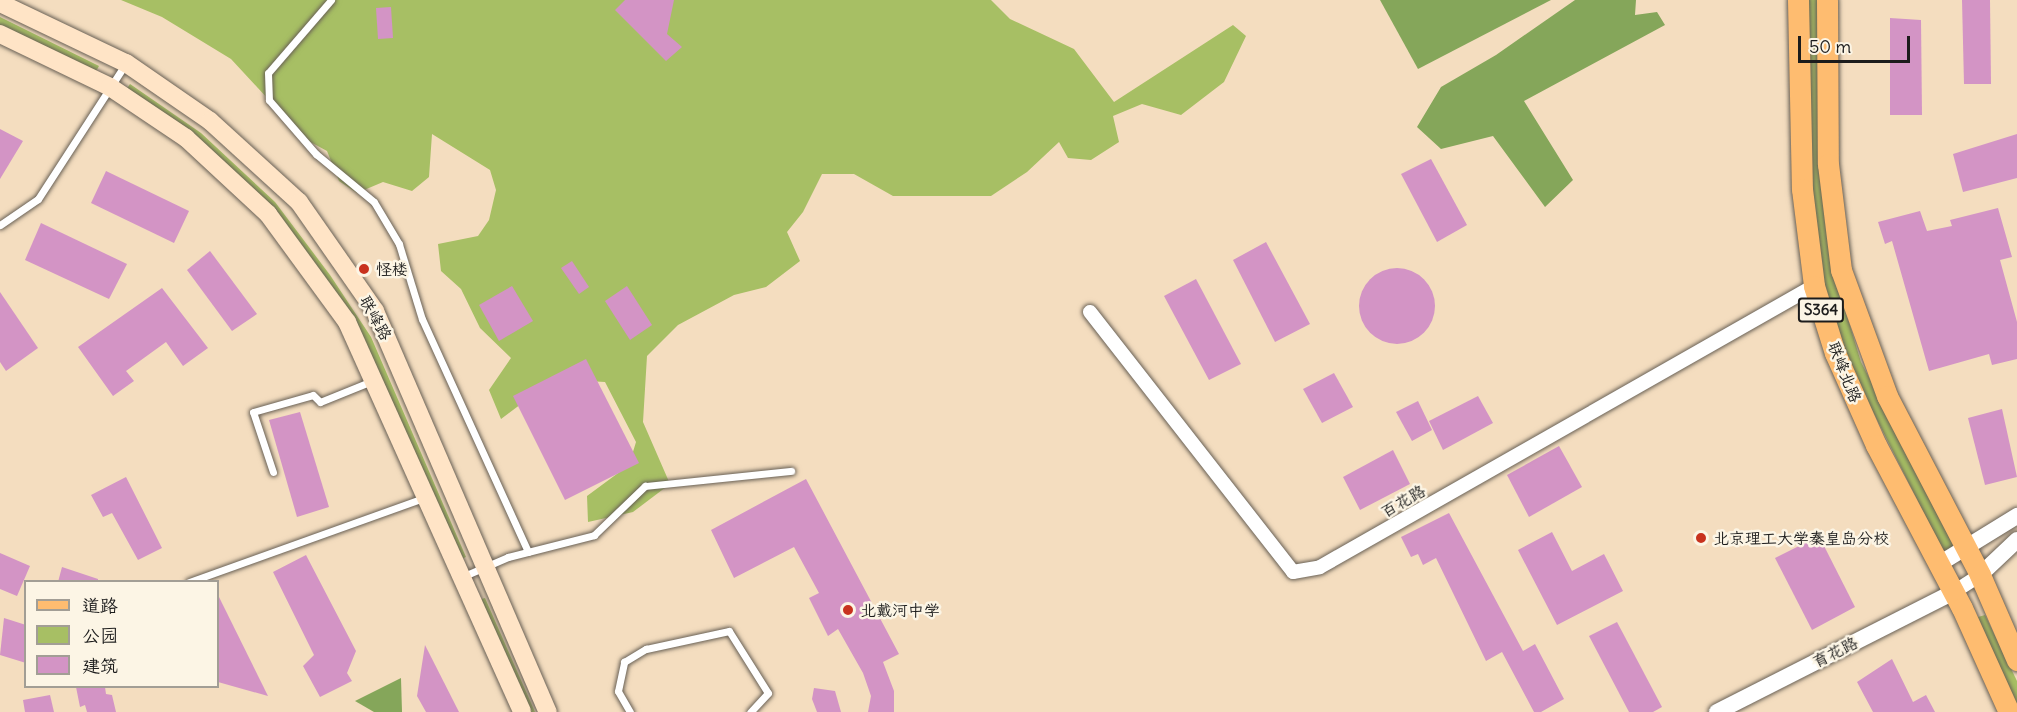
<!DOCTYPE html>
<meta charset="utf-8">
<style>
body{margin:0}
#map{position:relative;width:2017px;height:712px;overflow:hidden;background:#f4ddbf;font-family:Delius,"LXGW WenKai TC",sans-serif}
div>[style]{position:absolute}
.green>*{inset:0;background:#a7bf64}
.forest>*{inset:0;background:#85a65a}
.building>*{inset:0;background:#d394c5}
.round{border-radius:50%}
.roads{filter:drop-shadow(0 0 2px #686055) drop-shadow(0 0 2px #686055)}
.service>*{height:7px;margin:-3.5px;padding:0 3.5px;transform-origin:3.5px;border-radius:3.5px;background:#fff}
.minor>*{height:14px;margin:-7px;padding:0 7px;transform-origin:7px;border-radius:7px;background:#fff}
.tertiary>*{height:16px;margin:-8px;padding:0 8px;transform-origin:8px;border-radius:8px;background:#fff}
.secondary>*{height:18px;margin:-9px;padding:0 9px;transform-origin:9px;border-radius:9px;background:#ffe4c6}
.primary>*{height:21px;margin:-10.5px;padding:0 10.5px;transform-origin:10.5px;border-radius:10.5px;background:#febc70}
.dots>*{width:16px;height:16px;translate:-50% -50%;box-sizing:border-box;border:3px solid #fcf5e5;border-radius:50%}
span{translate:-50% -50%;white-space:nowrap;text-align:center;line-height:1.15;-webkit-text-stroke:5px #fcf5e5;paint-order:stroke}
.shield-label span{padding:2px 4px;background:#fcf5e5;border:2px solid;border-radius:4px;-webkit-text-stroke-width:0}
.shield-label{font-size:15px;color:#1c1c1c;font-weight:700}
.poi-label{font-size:16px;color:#1c1c1c}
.left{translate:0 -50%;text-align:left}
.street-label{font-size:16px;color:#1c1c1c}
.legend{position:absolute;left:24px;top:580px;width:195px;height:108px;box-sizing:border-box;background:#fcf5e5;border:2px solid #a29e95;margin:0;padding:8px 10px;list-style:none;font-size:18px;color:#1c1c1c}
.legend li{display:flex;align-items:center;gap:12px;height:30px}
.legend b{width:30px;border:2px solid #a29e95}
.scale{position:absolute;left:1798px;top:36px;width:112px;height:27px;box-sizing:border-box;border:3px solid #1c1c1c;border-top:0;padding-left:8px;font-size:18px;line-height:21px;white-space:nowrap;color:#1c1c1c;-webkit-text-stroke:4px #fcf5e5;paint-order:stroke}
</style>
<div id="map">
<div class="green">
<div style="clip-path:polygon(121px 0,991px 0,1010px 19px,1074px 49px,1114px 102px,1233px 25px,1246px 36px,1224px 82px,1181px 115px,1142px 104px,1113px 116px,1119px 142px,1091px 160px,1068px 158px,1059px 142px,1027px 172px,991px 196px,893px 196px,854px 174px,822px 174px,803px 212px,787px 232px,800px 261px,766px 287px,734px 295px,678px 325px,647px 356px,643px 422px,670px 484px,633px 512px,588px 522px,587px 496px,629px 465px,636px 442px,605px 382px,588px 381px,529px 398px,501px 419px,489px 390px,511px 358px,480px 328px,461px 289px,441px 271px,438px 244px,478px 236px,489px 220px,496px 190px,490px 170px,432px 134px,429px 177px,412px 191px,383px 182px,357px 193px,339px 181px,327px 151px,305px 139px,231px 59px,162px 17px)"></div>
<div style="clip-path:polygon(1805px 0,1817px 0,1837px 283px,1861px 362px,1956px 546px,1944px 553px,1851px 368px,1824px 292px,1813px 222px)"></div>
<div style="clip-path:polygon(0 17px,99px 66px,95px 73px,0 26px)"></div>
<div style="clip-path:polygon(130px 84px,201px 133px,275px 202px,330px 275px,371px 337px,466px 557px,459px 560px,364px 341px,324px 279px,126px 90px)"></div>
<div style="clip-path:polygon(485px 598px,535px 712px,528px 712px,478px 600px)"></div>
<div style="clip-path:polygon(1985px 615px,2017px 681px,2017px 708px,1978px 617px)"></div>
</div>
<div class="forest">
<div style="clip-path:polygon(1380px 0,1551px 0,1418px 69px)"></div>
<div style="clip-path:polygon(1575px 0,1636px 0,1635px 15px,1657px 12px,1665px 25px,1524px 101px,1573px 180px,1545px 207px,1493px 136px,1441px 149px,1417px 127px,1441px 87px,1496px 55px)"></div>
<div style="clip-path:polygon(401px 678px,402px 712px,374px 712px,355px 701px)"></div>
</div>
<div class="building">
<div style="clip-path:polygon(625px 0,674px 0,667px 34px,682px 47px,666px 61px,615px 10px)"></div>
<div style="clip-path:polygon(1962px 0,1990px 0,1991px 84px,1964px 84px)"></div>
<div style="clip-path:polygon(391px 7px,393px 38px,378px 39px,376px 8px)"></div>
<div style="clip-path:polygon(1890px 18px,1921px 20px,1922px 115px,1890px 115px)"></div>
<div style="clip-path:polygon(0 129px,23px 141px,0 179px)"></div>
<div style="clip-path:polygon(2017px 134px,2017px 178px,1963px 192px,1953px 154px)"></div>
<div style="clip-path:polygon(1431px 159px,1467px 225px,1437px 242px,1401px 174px)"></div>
<div style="clip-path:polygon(106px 171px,189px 211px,174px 243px,91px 203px)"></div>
<div style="clip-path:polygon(1998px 208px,2012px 257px,2000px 260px,2017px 322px,2017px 359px,1992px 365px,1989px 354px,1929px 371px,1892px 241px,1885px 244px,1878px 222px,1920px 211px,1927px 231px,1952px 226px,1950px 220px)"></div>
<div style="clip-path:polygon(41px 223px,127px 264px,109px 299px,25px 260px)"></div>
<div style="clip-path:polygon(1266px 242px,1310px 324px,1275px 342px,1233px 260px)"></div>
<div style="clip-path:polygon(210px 251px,257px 314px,232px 331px,187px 270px)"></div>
<div style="clip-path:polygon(572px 261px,589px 287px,579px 294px,561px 268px)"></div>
<div class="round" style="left:1359px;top:268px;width:76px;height:76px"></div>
<div style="clip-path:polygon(1196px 279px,1241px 364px,1209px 380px,1164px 296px)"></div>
<div style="clip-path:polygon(512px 286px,533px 321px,499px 341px,479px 305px)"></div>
<div style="clip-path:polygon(627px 286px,652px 325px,630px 340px,605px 301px)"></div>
<div style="clip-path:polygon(162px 288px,208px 348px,183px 366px,166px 342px,126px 371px,134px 381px,113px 396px,78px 347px)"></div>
<div style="clip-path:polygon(0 292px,38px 348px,6px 371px,0 362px)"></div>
<div style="clip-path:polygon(586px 359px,639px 463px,565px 500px,513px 396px)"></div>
<div style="clip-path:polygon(1334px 373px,1353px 407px,1322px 423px,1303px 389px)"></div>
<div style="clip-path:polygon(1478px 396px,1493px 423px,1443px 450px,1429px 421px)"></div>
<div style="clip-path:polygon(1418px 401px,1432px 430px,1412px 441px,1396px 412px)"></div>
<div style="clip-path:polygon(2002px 409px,2017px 477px,1985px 485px,1968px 418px)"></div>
<div style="clip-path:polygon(300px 412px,329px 507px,297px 517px,269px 420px)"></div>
<div style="clip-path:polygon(1559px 446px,1582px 487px,1529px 517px,1507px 475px)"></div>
<div style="clip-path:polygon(1393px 450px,1410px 484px,1360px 510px,1343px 477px)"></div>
<div style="clip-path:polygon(126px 477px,162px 548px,138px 560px,112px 513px,103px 517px,91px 495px)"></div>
<div style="clip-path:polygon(806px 479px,899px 654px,883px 662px,894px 691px,894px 712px,868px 712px,871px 696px,863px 673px,838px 629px,828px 636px,809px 598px,819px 593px,794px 547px,734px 578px,711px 530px)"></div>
<div style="clip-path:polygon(1449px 513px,1523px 651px,1535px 644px,1564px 699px,1541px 712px,1534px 712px,1502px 652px,1486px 661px,1436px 558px,1423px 565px,1418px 554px,1411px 557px,1401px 537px)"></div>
<div style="clip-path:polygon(1552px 532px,1572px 571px,1604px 554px,1623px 591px,1557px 625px,1518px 550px)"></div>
<div style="clip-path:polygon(1819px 536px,1855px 607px,1812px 630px,1775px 558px)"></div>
<div style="clip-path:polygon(0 553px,30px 566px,17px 596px,0 589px)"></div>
<div style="clip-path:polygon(306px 555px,356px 651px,347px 673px,352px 681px,320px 697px,303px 666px,314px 655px,273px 572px)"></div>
<div style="clip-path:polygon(62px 567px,98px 579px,98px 582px,58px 582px)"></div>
<div style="clip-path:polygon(218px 595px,268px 696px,218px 682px)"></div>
<div style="clip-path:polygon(4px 618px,26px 625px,26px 663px,0 655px)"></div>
<div style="clip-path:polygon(1617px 622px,1662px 707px,1653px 712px,1629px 712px,1589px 636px)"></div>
<div style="clip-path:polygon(425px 645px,459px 712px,426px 712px,417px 696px)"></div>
<div style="clip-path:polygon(1892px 659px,1913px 702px,1926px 695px,1935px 712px,1873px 712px,1857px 682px)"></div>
<div style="clip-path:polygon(76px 687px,105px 687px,106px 694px,112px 695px,116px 712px,87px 712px,85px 705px,80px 707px)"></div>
<div style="clip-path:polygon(814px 688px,835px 691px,841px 712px,817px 712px,812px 699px)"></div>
<div style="clip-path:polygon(50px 695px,54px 712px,25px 712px,23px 700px)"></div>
</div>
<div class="roads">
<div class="service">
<div style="left:331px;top:0;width:96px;rotate:130.8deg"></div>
<div style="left:268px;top:73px;width:27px;rotate:88deg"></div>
<div style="left:269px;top:100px;width:72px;rotate:49deg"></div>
<div style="left:316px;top:154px;width:75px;rotate:39.6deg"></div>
<div style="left:374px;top:202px;width:49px;rotate:59.2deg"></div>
<div style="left:399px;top:244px;width:78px;rotate:73deg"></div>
<div style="left:422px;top:319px;width:256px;rotate:65.5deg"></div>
<div style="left:0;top:225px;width:46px;rotate:-34.4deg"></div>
<div style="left:38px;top:199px;width:162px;rotate:-57.1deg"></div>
<div style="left:273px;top:472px;width:63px;rotate:-108.4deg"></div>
<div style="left:253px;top:412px;width:62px;rotate:-15.8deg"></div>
<div style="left:313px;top:395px;width:10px;rotate:45deg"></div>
<div style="left:320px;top:402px;width:56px;rotate:-22deg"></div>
<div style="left:464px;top:576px;width:48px;rotate:-23.4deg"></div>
<div style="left:508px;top:557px;width:89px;rotate:-14.3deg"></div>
<div style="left:594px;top:535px;width:71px;rotate:-43.9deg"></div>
<div style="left:645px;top:486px;width:147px;rotate:-5.9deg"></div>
<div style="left:189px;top:582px;width:250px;rotate:-19.7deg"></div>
<div style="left:630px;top:712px;width:24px;rotate:-120deg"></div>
<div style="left:618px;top:691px;width:30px;rotate:-78deg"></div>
<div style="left:624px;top:662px;width:26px;rotate:-31deg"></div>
<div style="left:646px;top:649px;width:85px;rotate:-12.2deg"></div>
<div style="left:729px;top:631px;width:73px;rotate:57.8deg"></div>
<div style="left:768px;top:693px;width:26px;rotate:133deg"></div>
</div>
<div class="minor">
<div style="left:1090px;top:312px;width:330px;rotate:52deg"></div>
<div style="left:1293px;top:572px;width:27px;rotate:-10deg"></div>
<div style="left:1320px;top:567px;width:568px;rotate:-29.63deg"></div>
<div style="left:1954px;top:592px;width:31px;rotate:-33deg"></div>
</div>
<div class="tertiary">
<div style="left:1939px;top:564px;width:92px;rotate:-31.6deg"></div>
<div style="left:1980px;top:575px;width:51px;rotate:-43.4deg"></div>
<div style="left:1717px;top:712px;width:266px;rotate:-26.9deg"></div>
</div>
<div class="secondary">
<div style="left:0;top:3px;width:140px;rotate:25.5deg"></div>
<div style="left:126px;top:63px;width:102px;rotate:34.6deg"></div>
<div style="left:210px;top:121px;width:120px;rotate:42.3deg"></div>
<div style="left:299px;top:202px;width:133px;rotate:55.1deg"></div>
<div style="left:375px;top:311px;width:437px;rotate:66.7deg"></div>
<div style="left:0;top:34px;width:122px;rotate:25.7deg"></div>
<div style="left:110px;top:87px;width:92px;rotate:33.9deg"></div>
<div style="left:186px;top:138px;width:112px;rotate:42.8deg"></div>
<div style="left:268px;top:214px;width:134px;rotate:53.8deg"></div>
<div style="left:347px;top:322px;width:427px;rotate:65.8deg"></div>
</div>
<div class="primary">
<div style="left:1798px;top:0;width:189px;rotate:88.8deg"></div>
<div style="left:1802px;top:189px;width:98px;rotate:82.9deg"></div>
<div style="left:1814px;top:286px;width:70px;rotate:72.6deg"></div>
<div style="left:1835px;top:353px;width:101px;rotate:66deg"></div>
<div style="left:1876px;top:445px;width:184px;rotate:62.2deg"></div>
<div style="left:1962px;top:608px;width:114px;rotate:65.7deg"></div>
<div style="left:1827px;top:0;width:164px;rotate:89.7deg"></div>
<div style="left:1828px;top:164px;width:107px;rotate:83deg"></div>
<div style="left:1841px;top:270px;width:134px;rotate:69.9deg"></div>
<div style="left:1887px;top:396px;width:202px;rotate:62.5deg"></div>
<div style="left:1980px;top:575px;width:93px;rotate:66.5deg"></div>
</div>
</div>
<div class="dots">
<div style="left:364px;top:269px;background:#c8321e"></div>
<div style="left:1701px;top:538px;background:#c8321e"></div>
<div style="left:848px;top:610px;background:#c8321e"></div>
</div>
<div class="shield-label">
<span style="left:1821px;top:310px">S364</span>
</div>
<div class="poi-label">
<span class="left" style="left:376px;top:269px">怪楼</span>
<span class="left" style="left:1713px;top:538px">北京理工大学秦皇岛分校</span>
<span class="left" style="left:860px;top:610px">北戴河中学</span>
</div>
<div class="street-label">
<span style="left:376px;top:318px;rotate:61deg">联峰路</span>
<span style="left:1845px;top:372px;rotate:68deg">联峰北路</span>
<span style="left:1403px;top:501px;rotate:-30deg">百花路</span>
<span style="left:1835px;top:652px;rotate:-27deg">育花路</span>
</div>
<ul class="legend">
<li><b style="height:8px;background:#febc70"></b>道路</li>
<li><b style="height:16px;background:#a7bf64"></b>公园</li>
<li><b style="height:16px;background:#d394c5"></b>建筑</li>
</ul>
<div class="scale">50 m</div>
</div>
